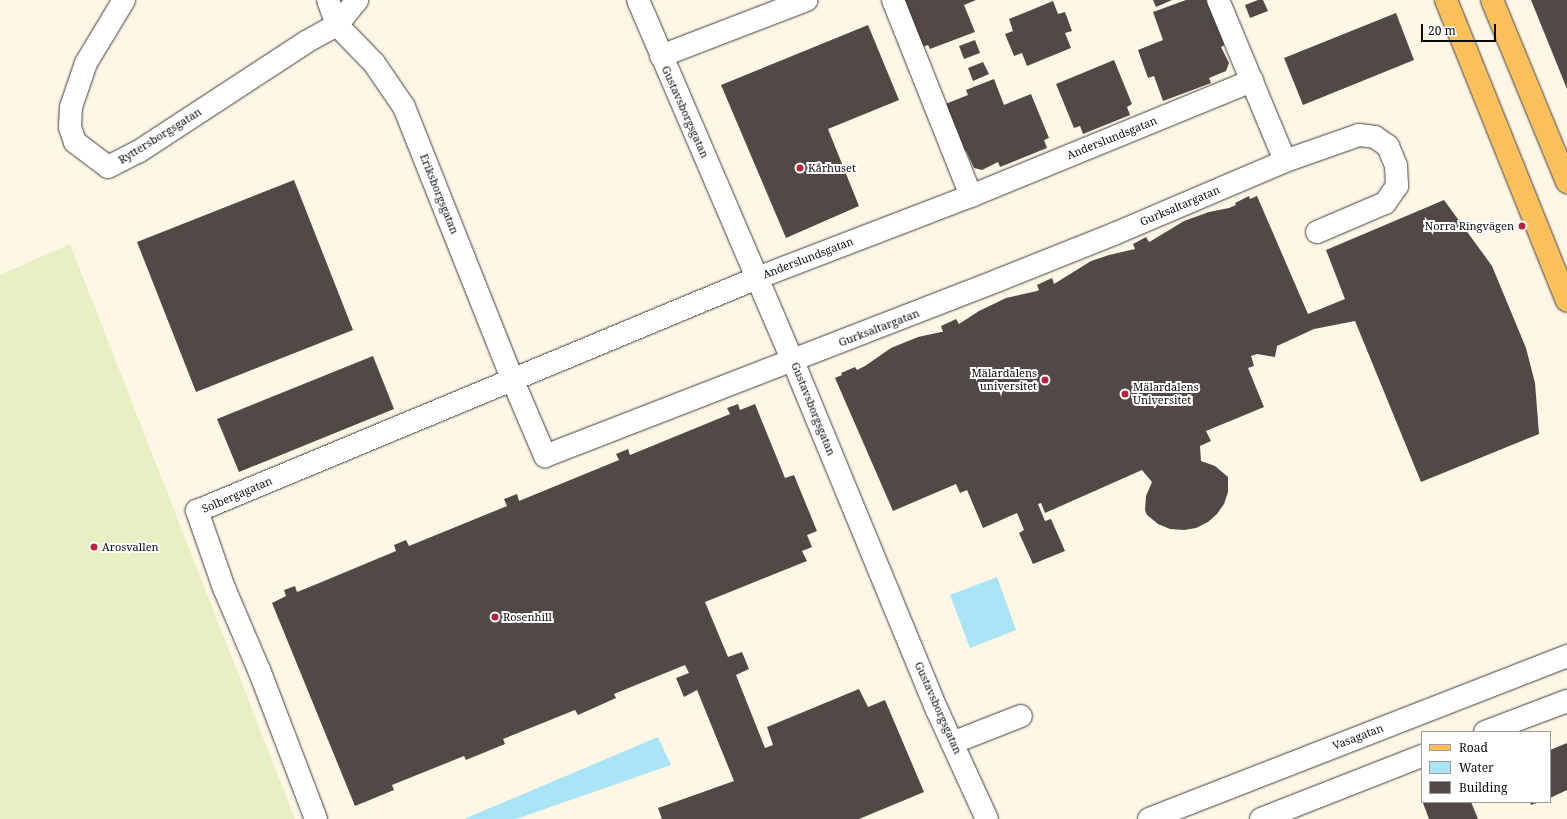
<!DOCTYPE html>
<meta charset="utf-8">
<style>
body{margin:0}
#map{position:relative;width:1567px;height:819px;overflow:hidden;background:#fff7e6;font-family:"Noto Serif",serif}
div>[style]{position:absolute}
.pitch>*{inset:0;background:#e6f0c3}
.water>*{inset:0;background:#aae4f7}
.building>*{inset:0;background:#524946}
.roads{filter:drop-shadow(0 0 1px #3d3d3d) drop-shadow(0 0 1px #3d3d3d)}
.minor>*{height:22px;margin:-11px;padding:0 11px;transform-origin:11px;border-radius:11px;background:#fff}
.major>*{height:22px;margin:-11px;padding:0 11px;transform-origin:11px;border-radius:11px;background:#fcc05a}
.dots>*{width:11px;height:11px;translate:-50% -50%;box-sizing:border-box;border:2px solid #fff;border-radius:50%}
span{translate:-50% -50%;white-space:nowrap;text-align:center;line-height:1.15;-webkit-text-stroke:4px #fff;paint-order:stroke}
.street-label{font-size:11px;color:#0a0a0a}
.poi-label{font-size:11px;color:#0a0a0a}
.left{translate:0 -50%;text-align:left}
.right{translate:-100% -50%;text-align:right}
.legend{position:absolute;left:1421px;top:731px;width:130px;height:72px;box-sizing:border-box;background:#fff;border:1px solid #9d9d9d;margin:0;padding:5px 7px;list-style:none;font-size:12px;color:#0a0a0a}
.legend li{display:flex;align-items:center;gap:8px;height:20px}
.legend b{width:20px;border:1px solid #9d9d9d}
.scale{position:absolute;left:1421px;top:24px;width:75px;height:18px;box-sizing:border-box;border:2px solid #0a0a0a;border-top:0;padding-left:5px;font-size:12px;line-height:14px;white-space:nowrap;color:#0a0a0a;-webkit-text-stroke:3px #fff;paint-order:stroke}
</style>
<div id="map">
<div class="pitch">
<div style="clip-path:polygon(70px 244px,295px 819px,0 819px,0 275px)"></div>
</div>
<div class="water">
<div style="clip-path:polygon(997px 577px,1016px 630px,970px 648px,950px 595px)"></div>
<div style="clip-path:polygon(658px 737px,671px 765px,516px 819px,464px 819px)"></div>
</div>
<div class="building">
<div style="clip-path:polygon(903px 0,976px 0,964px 5px,975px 32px,930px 49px,928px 45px,920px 48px)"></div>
<div style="clip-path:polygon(1153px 0,1172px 0,1156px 7px)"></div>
<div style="clip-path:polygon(1186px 0,1209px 0,1226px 44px,1221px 47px,1229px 63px,1226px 71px,1209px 78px,1211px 83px,1163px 101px,1154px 76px,1148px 78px,1138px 50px,1163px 40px,1153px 12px)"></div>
<div style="clip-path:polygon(1258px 0,1263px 0,1268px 11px,1250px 18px,1245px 5px)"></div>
<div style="clip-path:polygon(1531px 0,1567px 0,1567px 89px)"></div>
<div style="clip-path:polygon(1053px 1px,1058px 14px,1065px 12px,1072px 31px,1065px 33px,1071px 48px,1027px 66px,1022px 53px,1014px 56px,1005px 34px,1013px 31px,1009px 19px)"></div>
<div style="clip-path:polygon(1396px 13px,1414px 60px,1303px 105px,1284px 58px)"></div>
<div style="clip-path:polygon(868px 25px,899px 100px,828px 129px,859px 206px,786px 238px,721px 85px)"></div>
<div style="clip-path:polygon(975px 40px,980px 53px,964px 59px,959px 46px)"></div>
<div style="clip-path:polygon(1114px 60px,1132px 104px,1127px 107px,1130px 115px,1083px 134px,1080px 126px,1074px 128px,1056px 84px)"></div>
<div style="clip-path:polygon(983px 62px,989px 74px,973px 81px,968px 68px)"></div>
<div style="clip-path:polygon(994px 79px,1004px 105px,1031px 94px,1049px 138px,1044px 140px,1047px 148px,1000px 167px,998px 162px,982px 170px,974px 168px,966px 151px,962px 152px,943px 105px,968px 95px,966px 90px)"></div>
<div style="clip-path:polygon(294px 180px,353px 330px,196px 392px,137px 242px)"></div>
<div style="clip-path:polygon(1249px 196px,1250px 199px,1257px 196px,1308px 314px,1345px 299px,1326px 250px,1444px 200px,1492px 266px,1526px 348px,1535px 383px,1539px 434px,1421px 482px,1355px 321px,1314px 329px,1277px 346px,1275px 357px,1257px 354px,1251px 356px,1254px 366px,1248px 368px,1264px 407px,1206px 431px,1211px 441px,1200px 446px,1201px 461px,1215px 466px,1228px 477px,1228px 492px,1224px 504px,1217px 514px,1208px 522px,1196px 528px,1184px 530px,1170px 529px,1158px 524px,1147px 515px,1145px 510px,1146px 496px,1152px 482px,1142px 470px,1045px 513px,1041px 503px,1038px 504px,1045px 521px,1051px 519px,1065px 551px,1033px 564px,1019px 533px,1024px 530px,1017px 513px,983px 528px,967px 490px,960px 493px,956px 484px,893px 511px,835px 378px,842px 375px,841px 373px,855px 367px,857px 370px,865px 366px,891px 348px,918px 337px,941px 332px,943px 332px,941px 326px,954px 320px,956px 319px,959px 324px,979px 311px,1006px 298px,1037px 291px,1039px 290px,1037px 285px,1052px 278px,1054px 284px,1091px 261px,1109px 255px,1135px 249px,1133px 244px,1146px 237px,1149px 242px,1151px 241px,1184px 221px,1209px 212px,1229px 208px,1236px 205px,1235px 203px)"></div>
<div style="clip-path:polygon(373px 356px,394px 409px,239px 472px,217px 419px)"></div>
<div style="clip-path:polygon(738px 404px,740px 410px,755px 404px,785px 478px,794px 475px,817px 531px,807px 535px,812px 547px,802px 551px,807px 561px,705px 602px,728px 657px,742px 652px,749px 669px,736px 675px,765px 748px,773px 745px,767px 727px,859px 689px,868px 707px,885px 700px,924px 792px,859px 819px,662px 819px,658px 808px,734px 781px,697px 690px,684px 697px,676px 678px,689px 673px,685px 665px,614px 694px,616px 698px,578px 715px,575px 710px,503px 739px,505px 744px,466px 760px,464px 756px,392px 785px,394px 790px,355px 806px,272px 603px,286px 596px,284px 590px,295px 586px,297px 592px,312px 586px,396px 551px,394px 545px,406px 540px,409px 546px,507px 506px,504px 499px,517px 494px,519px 501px,619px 460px,616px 454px,628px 449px,630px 455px,730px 414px,727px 408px)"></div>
<div style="clip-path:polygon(1567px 743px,1567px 790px,1550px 798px,1550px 750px)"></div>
<div style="clip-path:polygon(1426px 802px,1471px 802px,1478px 819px,1429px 819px,1423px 803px)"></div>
<div style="clip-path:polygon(1530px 802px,1539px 802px,1531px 805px)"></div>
</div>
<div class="roads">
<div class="minor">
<div style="left:124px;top:0;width:74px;rotate:121.1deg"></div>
<div style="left:86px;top:63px;width:46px;rotate:108.8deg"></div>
<div style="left:71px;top:107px;width:20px;rotate:93deg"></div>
<div style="left:70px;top:127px;width:16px;rotate:72deg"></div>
<div style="left:75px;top:142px;width:41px;rotate:37.1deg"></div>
<div style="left:108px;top:167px;width:34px;rotate:-27deg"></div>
<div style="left:138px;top:152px;width:201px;rotate:-33.2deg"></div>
<div style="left:306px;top:42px;width:35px;rotate:-29deg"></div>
<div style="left:337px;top:25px;width:32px;rotate:-51deg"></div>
<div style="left:328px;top:0;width:27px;rotate:70deg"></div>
<div style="left:337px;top:25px;width:53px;rotate:45.8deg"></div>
<div style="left:374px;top:63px;width:53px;rotate:55.7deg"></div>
<div style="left:404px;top:107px;width:295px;rotate:68.3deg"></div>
<div style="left:513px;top:381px;width:82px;rotate:66.9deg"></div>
<div style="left:545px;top:456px;width:487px;rotate:-21.2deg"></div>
<div style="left:999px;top:280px;width:124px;rotate:-21.8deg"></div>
<div style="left:1114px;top:234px;width:186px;rotate:-23.1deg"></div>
<div style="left:1285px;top:161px;width:78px;rotate:-19.4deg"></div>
<div style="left:1359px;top:135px;width:16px;rotate:7deg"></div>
<div style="left:1375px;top:137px;width:16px;rotate:35deg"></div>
<div style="left:1388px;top:146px;width:22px;rotate:68deg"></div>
<div style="left:1396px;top:166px;width:20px;rotate:87deg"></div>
<div style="left:1397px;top:186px;width:21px;rotate:125deg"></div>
<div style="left:1385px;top:203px;width:74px;rotate:156.9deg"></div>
<div style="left:638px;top:0;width:393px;rotate:66.8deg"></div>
<div style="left:793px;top:361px;width:378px;rotate:67.6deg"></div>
<div style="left:937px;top:710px;width:120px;rotate:65.4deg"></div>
<div style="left:893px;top:0;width:211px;rotate:68.3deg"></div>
<div style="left:1218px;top:0;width:174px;rotate:67.4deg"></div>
<div style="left:661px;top:56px;width:156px;rotate:-21deg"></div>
<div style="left:1485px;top:732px;width:88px;rotate:-20.7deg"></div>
<div style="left:952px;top:743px;width:74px;rotate:-21.4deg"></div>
<div style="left:316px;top:819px;width:160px;rotate:-110.9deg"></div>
<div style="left:259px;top:670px;width:89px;rotate:-113.1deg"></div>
<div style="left:224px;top:588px;width:82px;rotate:-109.3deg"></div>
<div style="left:197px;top:511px;width:607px;rotate:-22.59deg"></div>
<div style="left:757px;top:278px;width:229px;rotate:-21deg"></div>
<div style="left:971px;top:196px;width:304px;rotate:-22.3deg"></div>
<div style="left:1149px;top:819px;width:449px;rotate:-21.3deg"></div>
<div style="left:1261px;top:819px;width:173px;rotate:-21.4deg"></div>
</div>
<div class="major">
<div style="left:1446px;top:0;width:324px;rotate:68.1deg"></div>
<div style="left:1492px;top:0;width:197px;rotate:67.6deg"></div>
</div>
</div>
<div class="dots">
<div style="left:800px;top:168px;background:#bb213b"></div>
<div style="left:1522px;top:226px;background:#bb213b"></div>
<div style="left:1045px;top:380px;background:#bb213b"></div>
<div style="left:1125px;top:394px;background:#bb213b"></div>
<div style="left:94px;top:547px;background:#bb213b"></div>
<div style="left:495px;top:617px;background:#bb213b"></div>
</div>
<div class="street-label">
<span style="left:685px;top:112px;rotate:66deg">Gustavsborgsgatan</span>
<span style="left:160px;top:136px;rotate:-32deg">Ryttersborgsgatan</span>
<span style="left:1112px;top:138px;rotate:-22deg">Anderslundsgatan</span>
<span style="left:439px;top:194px;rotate:68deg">Eriksborgsgatan</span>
<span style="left:1180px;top:206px;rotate:-23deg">Gurksaltargatan</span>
<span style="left:808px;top:258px;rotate:-21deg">Anderslundsgatan</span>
<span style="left:879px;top:328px;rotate:-21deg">Gurksaltargatan</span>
<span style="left:813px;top:409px;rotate:68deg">Gustavsborgsgatan</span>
<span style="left:237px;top:495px;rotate:-23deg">Solbergagatan</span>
<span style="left:938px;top:708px;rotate:66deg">Gustavsborgsgatan</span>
<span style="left:1358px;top:737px;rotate:-21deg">Vasagatan</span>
</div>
<div class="poi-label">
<span class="left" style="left:808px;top:168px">Kårhuset</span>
<span class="right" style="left:1514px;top:226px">Norra Ringvägen</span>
<span class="right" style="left:1037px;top:380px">Mälardalens<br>universitet</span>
<span class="left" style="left:1133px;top:394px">Mälardalens<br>Universitet</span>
<span class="left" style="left:102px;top:547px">Arosvallen</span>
<span class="left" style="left:503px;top:617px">Rosenhill</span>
</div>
<ul class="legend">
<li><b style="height:5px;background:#fcc05a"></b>Road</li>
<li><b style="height:11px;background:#aae4f7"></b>Water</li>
<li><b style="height:11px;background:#524946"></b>Building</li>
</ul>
<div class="scale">20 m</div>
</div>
